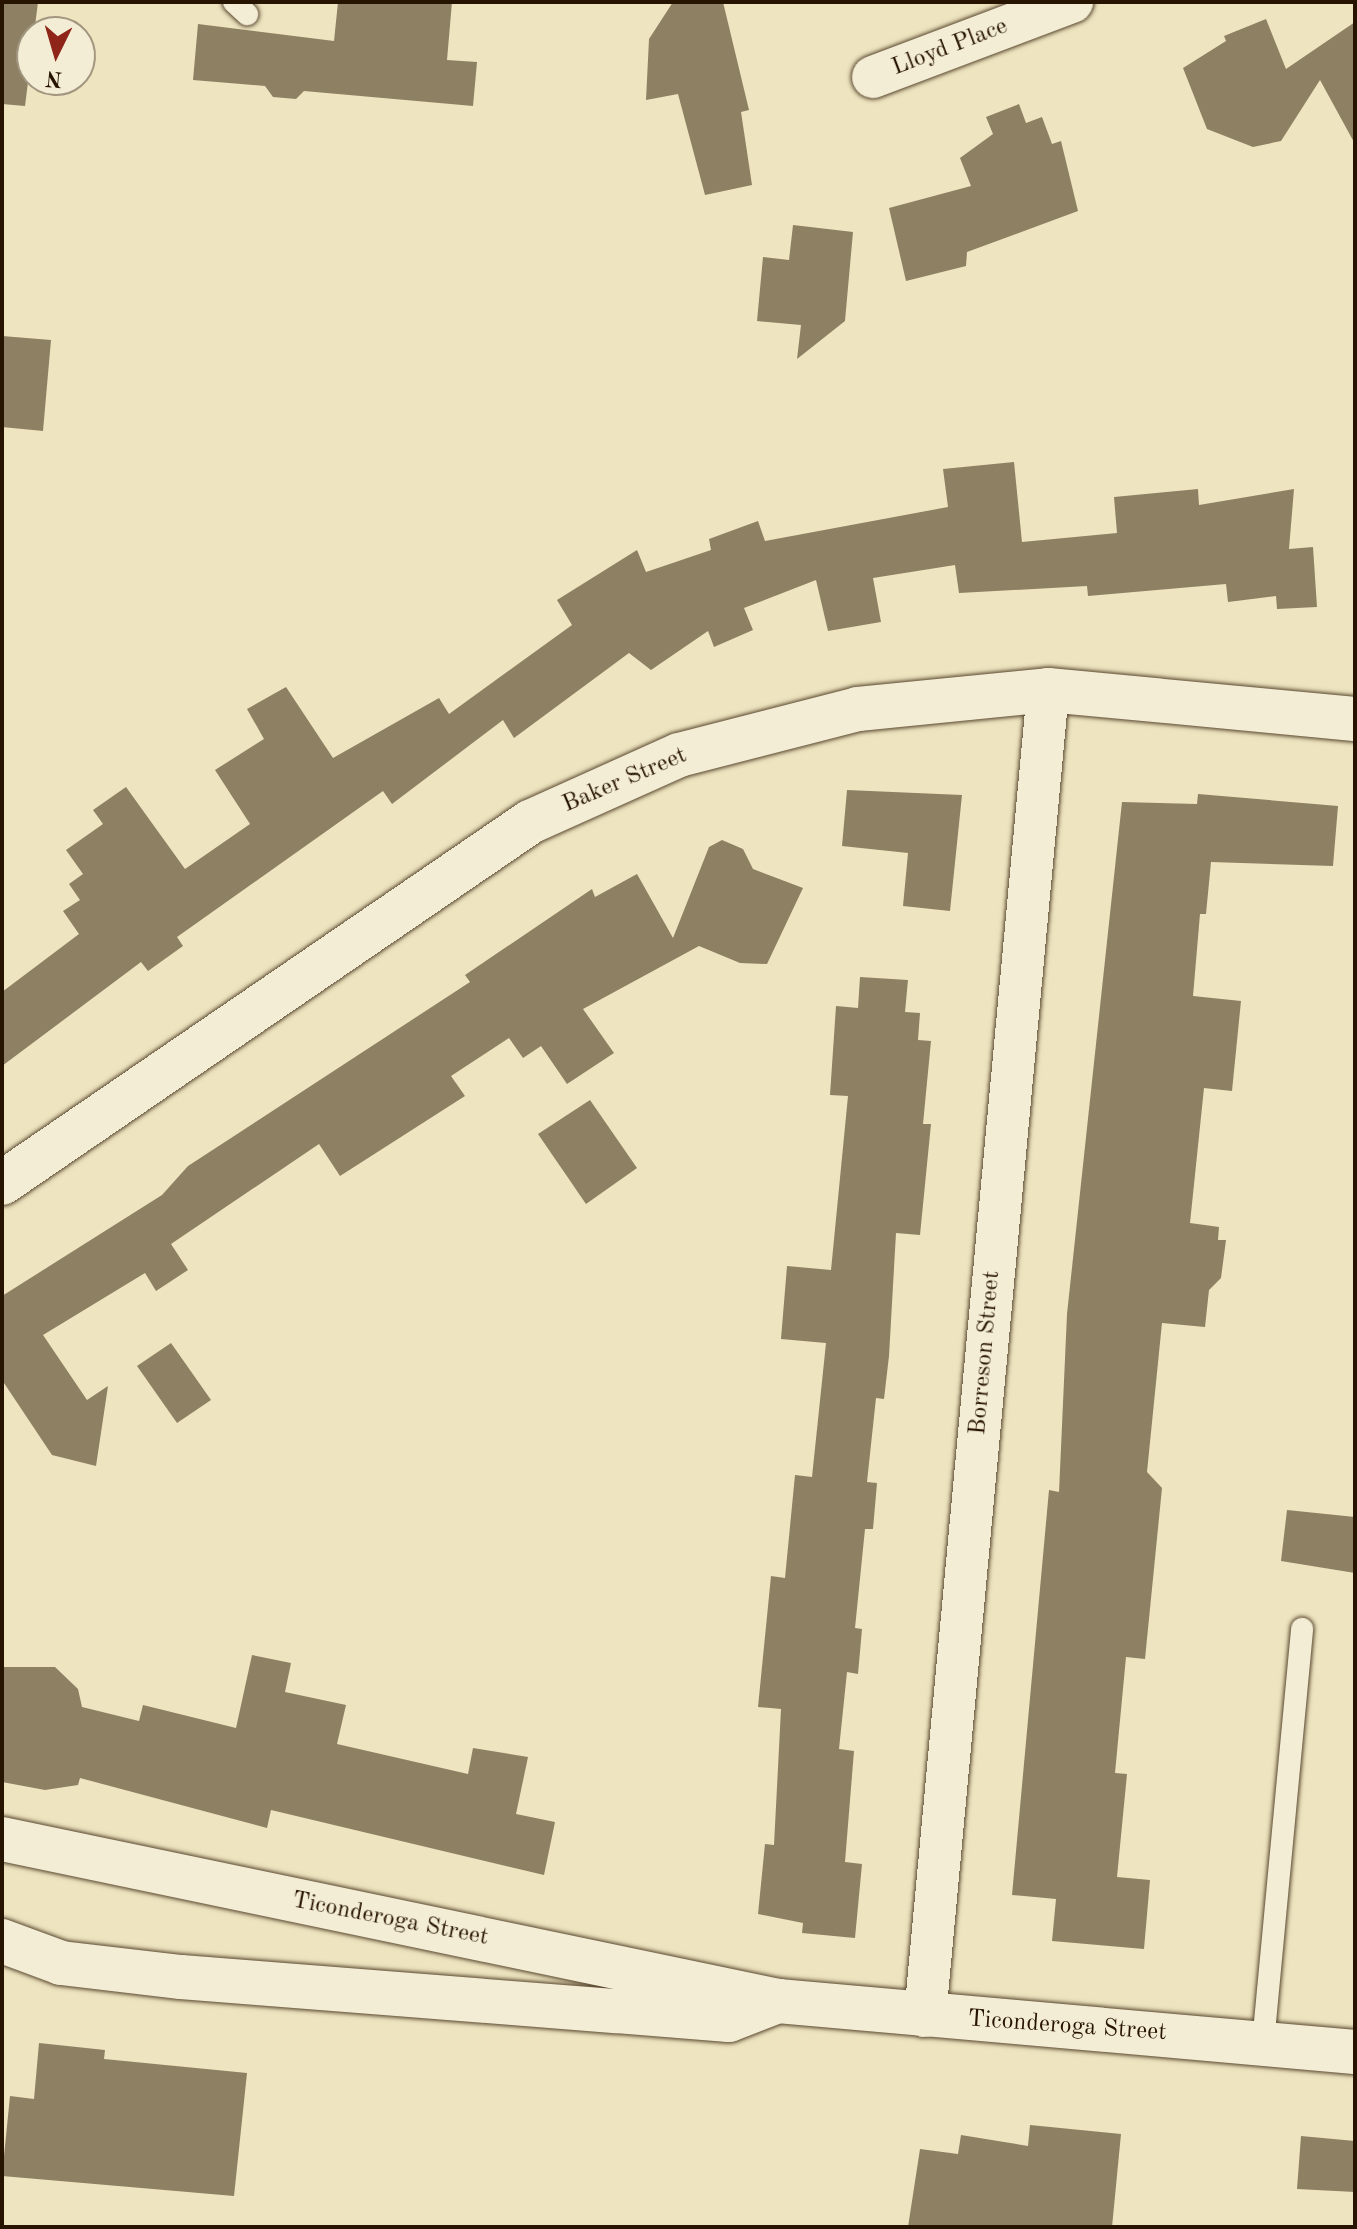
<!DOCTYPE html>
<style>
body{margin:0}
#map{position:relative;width:1357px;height:2229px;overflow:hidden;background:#eee4bf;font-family:"Old Standard TT",serif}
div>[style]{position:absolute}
.building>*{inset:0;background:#8e8063}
.roads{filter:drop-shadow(0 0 2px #594830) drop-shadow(0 0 2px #594830)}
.lane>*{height:22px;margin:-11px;padding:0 11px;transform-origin:11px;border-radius:11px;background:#f4edd5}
.street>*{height:42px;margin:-21px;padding:0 21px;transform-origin:21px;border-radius:21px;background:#f4edd5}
.secondary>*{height:44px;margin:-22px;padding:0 22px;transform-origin:22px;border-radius:22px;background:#f4edd5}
span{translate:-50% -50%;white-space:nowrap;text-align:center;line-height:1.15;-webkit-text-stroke:6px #f4edd5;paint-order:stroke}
.street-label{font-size:24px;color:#271400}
.frame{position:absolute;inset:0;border:4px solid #271400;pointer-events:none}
.north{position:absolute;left:16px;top:16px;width:80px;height:80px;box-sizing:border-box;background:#f4edd5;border:2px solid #a29680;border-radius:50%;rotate:185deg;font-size:22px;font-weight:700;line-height:32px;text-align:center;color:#271400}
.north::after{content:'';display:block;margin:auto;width:28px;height:36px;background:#8f2418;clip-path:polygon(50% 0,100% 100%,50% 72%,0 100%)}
</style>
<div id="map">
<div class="building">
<div style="clip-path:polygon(2px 2px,38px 2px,25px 106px,2px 104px)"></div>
<div style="clip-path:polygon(338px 2px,452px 2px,447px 60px,477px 62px,473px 106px,304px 91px,296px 99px,273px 97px,265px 86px,193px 80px,198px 24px,334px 41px)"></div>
<div style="clip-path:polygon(673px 2px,723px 2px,749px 110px,741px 112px,752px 185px,705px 195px,678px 94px,646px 100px,649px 39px)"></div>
<div style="clip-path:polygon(1266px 19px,1286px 69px,1355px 22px,1355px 144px,1320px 80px,1281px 141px,1253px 147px,1207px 129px,1183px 68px,1226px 41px,1224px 36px)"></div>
<div style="clip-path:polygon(1019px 104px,1026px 123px,1042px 117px,1052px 144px,1061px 141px,1078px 211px,967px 252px,966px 266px,906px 281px,889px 208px,971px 186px,960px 158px,993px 134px,986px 117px)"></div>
<div style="clip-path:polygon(793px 225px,853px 232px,845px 321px,797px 359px,801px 325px,757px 321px,763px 257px,789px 260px)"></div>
<div style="clip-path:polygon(2px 336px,51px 340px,43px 431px,2px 427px)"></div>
<div style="clip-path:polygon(1014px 462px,1022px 542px,1117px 533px,1114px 497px,1198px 489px,1199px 505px,1294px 489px,1289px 549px,1313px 547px,1317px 607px,1277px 609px,1276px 596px,1228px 602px,1226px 584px,1088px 596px,1087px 586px,959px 593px,955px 565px,873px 578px,881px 622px,828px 631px,816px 580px,744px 608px,753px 630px,714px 647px,708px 631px,651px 670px,629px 653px,514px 738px,503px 720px,392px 804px,383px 791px,177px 937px,183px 946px,148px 971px,141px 962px,2px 1066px,2px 992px,79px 934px,63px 911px,80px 900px,69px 884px,83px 874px,66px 850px,103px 824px,93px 810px,126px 787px,185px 869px,250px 824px,215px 770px,264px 739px,247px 709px,286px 687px,333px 758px,439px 698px,449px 714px,572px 625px,557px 600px,637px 550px,646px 572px,711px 550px,709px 539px,758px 521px,765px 541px,948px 507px,943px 469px)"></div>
<div style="clip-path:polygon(847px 790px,962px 795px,950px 911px,903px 906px,908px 853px,842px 846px)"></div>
<div style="clip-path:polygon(1198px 794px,1338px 806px,1333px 866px,1211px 862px,1206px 914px,1200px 914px,1193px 996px,1241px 1001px,1232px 1091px,1204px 1088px,1190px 1223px,1219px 1227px,1218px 1240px,1226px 1240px,1221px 1278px,1209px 1290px,1205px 1327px,1162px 1323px,1147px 1472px,1162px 1488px,1145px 1659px,1126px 1657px,1115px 1773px,1127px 1774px,1117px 1877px,1150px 1880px,1144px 1949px,1052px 1941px,1056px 1899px,1012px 1895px,1049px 1490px,1059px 1492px,1067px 1314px,1122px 802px,1197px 804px)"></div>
<div style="clip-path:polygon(722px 840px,743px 849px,753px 869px,803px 888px,767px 964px,740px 963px,699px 946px,583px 1009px,614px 1053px,567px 1084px,541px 1046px,523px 1058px,509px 1038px,451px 1076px,465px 1096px,340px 1176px,319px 1144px,171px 1244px,188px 1270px,156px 1291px,145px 1273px,43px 1335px,87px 1400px,108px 1386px,96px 1466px,52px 1455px,2px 1380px,2px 1296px,162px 1195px,188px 1166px,470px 982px,465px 975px,592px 889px,595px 897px,637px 874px,673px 938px,709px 847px)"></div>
<div style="clip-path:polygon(860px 977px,908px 980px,905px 1012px,920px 1013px,918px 1040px,931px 1041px,923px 1124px,931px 1124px,920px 1235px,896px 1233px,889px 1356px,884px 1399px,876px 1398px,867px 1482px,877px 1483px,873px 1529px,865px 1529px,855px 1628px,862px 1629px,858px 1674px,847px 1672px,839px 1749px,854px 1751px,845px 1862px,862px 1864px,855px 1938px,802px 1933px,803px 1923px,758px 1914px,765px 1844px,774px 1845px,781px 1709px,758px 1707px,771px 1576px,785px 1578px,795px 1475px,812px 1477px,826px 1343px,781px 1339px,787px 1266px,831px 1270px,848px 1096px,830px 1095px,836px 1006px,858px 1008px)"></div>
<div style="clip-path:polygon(590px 1100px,637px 1168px,586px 1204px,538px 1134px)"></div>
<div style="clip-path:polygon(171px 1343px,211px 1400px,177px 1423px,137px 1366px)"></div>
<div style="clip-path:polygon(1287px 1510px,1355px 1517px,1355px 1573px,1281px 1561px)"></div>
<div style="clip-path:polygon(252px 1655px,291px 1663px,285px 1692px,346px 1705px,337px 1744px,468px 1774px,473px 1748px,528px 1757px,516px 1814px,555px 1822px,544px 1875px,271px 1810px,267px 1828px,80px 1778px,78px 1785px,45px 1790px,2px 1782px,2px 1667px,55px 1667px,78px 1689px,82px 1707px,139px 1721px,143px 1705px,236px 1728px)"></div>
<div style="clip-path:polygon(39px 2043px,105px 2050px,104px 2059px,247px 2073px,234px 2196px,2px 2176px,10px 2096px,34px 2099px)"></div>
<div style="clip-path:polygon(1030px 2125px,1121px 2134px,1112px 2227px,908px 2227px,920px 2149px,958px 2154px,961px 2135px,1028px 2146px)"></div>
<div style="clip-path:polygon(1301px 2136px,1355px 2141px,1355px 2192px,1297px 2189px)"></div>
</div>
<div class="roads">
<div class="lane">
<div style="left:234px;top:2px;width:18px;rotate:43deg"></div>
<div style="left:1263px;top:2043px;width:416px;rotate:-84.6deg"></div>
</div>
<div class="street">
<div style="left:873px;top:77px;width:213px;rotate:-20.7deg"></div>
<div style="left:925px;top:2016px;width:1332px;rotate:-84.7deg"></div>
</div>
<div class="secondary">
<div style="left:2px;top:1183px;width:640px;rotate:-34.36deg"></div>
<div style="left:530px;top:822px;width:163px;rotate:-24.2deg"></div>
<div style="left:679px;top:755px;width:185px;rotate:-14.4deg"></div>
<div style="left:858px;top:709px;width:191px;rotate:-5.7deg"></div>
<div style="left:1048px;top:690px;width:308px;rotate:5.4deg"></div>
<div style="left:2px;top:1839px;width:793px;rotate:11.79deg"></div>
<div style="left:778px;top:2001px;width:579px;rotate:5.05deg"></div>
<div style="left:2px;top:1941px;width:63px;rotate:20.4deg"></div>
<div style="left:61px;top:1963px;width:121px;rotate:6.7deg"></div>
<div style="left:181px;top:1977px;width:437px;rotate:4.5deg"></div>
<div style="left:617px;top:2011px;width:112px;rotate:4.6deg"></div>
<div style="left:729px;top:2020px;width:53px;rotate:-21.2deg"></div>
</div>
</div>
<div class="street-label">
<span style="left:950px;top:48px;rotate:-21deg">Lloyd Place</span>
<span style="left:625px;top:781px;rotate:-23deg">Baker Street</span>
<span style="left:986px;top:1353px;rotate:-85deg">Borreson Street</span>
<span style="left:390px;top:1920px;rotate:11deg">Ticonderoga Street</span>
<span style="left:1067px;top:2027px;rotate:4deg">Ticonderoga Street</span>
</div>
<div class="frame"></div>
<div class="north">N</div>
</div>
